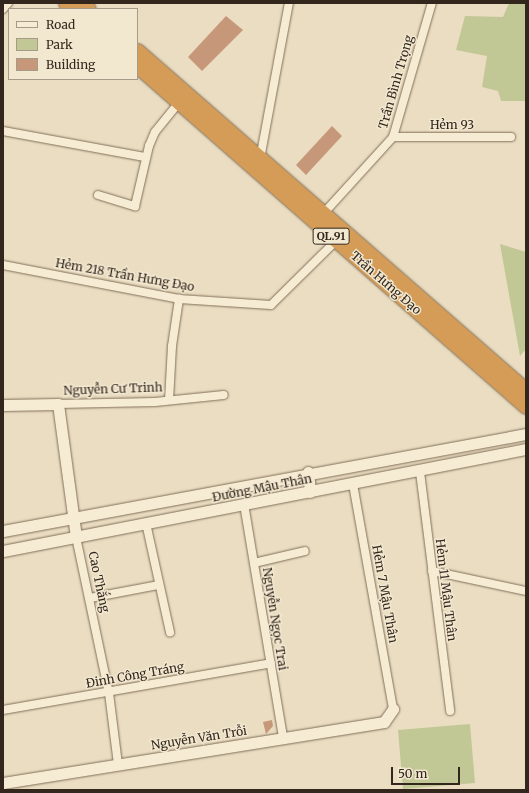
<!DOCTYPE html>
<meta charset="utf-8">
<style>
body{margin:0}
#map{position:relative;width:529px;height:793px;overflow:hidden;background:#eaddc1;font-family:Merriweather,serif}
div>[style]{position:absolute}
.green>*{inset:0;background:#c2c796}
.building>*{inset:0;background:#c69879}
.roads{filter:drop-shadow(0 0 1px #826f5a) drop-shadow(0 0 1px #826f5a)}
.street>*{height:8px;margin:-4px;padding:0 4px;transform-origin:4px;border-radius:4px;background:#f6ebd3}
.secondary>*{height:11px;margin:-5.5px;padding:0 5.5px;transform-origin:5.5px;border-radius:5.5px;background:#f6ebd3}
.highway>*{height:15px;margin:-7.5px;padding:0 7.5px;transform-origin:7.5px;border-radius:7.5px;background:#d49c57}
span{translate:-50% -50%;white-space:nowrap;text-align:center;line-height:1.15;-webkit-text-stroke:3px #f2e8d0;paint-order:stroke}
.shield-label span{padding:1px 3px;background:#f2e8d0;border:1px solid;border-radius:3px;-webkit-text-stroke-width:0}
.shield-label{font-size:11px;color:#33271d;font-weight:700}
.street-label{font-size:12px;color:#33271d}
.frame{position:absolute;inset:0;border:4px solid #33271d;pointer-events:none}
.legend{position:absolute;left:8px;top:8px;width:130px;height:72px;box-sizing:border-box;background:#f2e8d0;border:1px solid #a69b88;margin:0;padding:5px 7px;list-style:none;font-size:12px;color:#33271d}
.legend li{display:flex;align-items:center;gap:8px;height:20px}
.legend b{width:20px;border:1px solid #a69b88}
.scale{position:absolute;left:391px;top:767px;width:69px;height:18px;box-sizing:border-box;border:2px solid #33271d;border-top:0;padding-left:5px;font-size:12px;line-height:14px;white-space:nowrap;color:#33271d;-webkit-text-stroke:3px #f2e8d0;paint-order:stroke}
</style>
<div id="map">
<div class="green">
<div style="clip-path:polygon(509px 3px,526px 4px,526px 101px,501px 101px,498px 91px,482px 87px,487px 56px,456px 50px,465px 16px,503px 17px)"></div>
<div style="clip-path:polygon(500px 244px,526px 252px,526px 349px,520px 356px)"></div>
<div style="clip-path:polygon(470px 724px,475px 783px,403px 789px,398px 730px)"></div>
</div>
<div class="building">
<div style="clip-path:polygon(226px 16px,243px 30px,202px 71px,188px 57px)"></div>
<div style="clip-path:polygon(332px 126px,342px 136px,306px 175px,296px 165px)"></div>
<div style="clip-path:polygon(272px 720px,273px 726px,266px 734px,263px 722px)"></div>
</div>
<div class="roads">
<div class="street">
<div style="left:3px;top:9px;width:8px;rotate:-50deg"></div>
<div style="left:3px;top:131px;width:144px;rotate:10.4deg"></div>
<div style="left:393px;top:137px;width:118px"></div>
<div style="left:260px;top:159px;width:159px;rotate:-79.5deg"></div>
<div style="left:98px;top:195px;width:39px;rotate:17deg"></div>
<div style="left:135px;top:206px;width:62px;rotate:-76.9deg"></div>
<div style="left:149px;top:146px;width:15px;rotate:-67deg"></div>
<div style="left:155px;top:132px;width:38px;rotate:-51deg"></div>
<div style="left:323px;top:214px;width:104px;rotate:-47.7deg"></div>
<div style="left:393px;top:137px;width:140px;rotate:-73.8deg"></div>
<div style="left:3px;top:265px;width:179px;rotate:10.9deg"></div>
<div style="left:179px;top:299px;width:92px;rotate:3.7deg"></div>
<div style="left:271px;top:305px;width:93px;rotate:-44.6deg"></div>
<div style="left:169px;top:400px;width:54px;rotate:-86.8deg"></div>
<div style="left:172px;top:346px;width:48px;rotate:-81.5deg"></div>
<div style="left:58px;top:404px;width:97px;rotate:-1.2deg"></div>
<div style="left:155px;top:402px;width:69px;rotate:-5.8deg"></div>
<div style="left:420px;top:472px;width:241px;rotate:82.8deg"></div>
<div style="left:353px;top:484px;width:229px;rotate:79.9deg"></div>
<div style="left:244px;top:504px;width:236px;rotate:80.5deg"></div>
<div style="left:146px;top:523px;width:112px;rotate:77.6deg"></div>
<div style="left:76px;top:537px;width:159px;rotate:78.1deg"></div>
<div style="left:109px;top:693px;width:72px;rotate:82.8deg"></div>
<div style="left:254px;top:563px;width:52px;rotate:-13.2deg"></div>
<div style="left:432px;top:571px;width:96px;rotate:12deg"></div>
<div style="left:90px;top:598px;width:69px;rotate:-10.8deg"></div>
<div style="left:3px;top:710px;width:272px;rotate:-9.9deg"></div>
</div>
<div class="secondary">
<div style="left:3px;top:405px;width:55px;rotate:-1deg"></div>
<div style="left:58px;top:404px;width:134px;rotate:82.3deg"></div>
<div style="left:308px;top:472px;width:20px;rotate:84deg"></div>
<div style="left:3px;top:531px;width:532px;rotate:-10.51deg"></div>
<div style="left:3px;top:551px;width:533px;rotate:-11.04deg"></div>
<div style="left:3px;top:783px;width:386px;rotate:-9.1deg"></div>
<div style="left:384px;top:722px;width:16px;rotate:-55deg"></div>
</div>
<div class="highway">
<div style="left:66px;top:3px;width:8px;rotate:45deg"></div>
<div style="left:82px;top:3px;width:8px;rotate:45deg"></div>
<div style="left:137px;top:51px;width:517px;rotate:41.15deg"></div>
<div style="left:137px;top:65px;width:517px;rotate:41.24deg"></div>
</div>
</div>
<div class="shield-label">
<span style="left:331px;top:236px">QL.91</span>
</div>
<div class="street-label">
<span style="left:396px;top:82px;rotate:-74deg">Trần Bình Trọng</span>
<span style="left:452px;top:125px">Hẻm 93</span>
<span style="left:125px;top:275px;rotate:10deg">Hẻm 218 Trần Hưng Đạo</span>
<span style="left:386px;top:283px;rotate:41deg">Trần Hưng Đạo</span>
<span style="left:113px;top:389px;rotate:-2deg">Nguyễn Cư Trinh</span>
<span style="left:262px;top:488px;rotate:-11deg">Đường Mậu Thân</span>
<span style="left:99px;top:582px;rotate:78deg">Cao Thắng</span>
<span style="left:446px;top:590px;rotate:83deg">Hẻm 11 Mậu Thân</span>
<span style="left:385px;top:594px;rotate:80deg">Hẻm 7 Mậu Thân</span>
<span style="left:275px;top:619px;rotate:81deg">Nguyễn Ngọc Trai</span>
<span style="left:135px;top:675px;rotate:-10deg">Đinh Công Tráng</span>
<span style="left:199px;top:738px;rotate:-9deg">Nguyễn Văn Trỗi</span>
</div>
<div class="frame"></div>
<ul class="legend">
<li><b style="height:5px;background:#f6ebd3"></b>Road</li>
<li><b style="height:11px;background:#c2c796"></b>Park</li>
<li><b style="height:11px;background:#c69879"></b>Building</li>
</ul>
<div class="scale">50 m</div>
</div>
